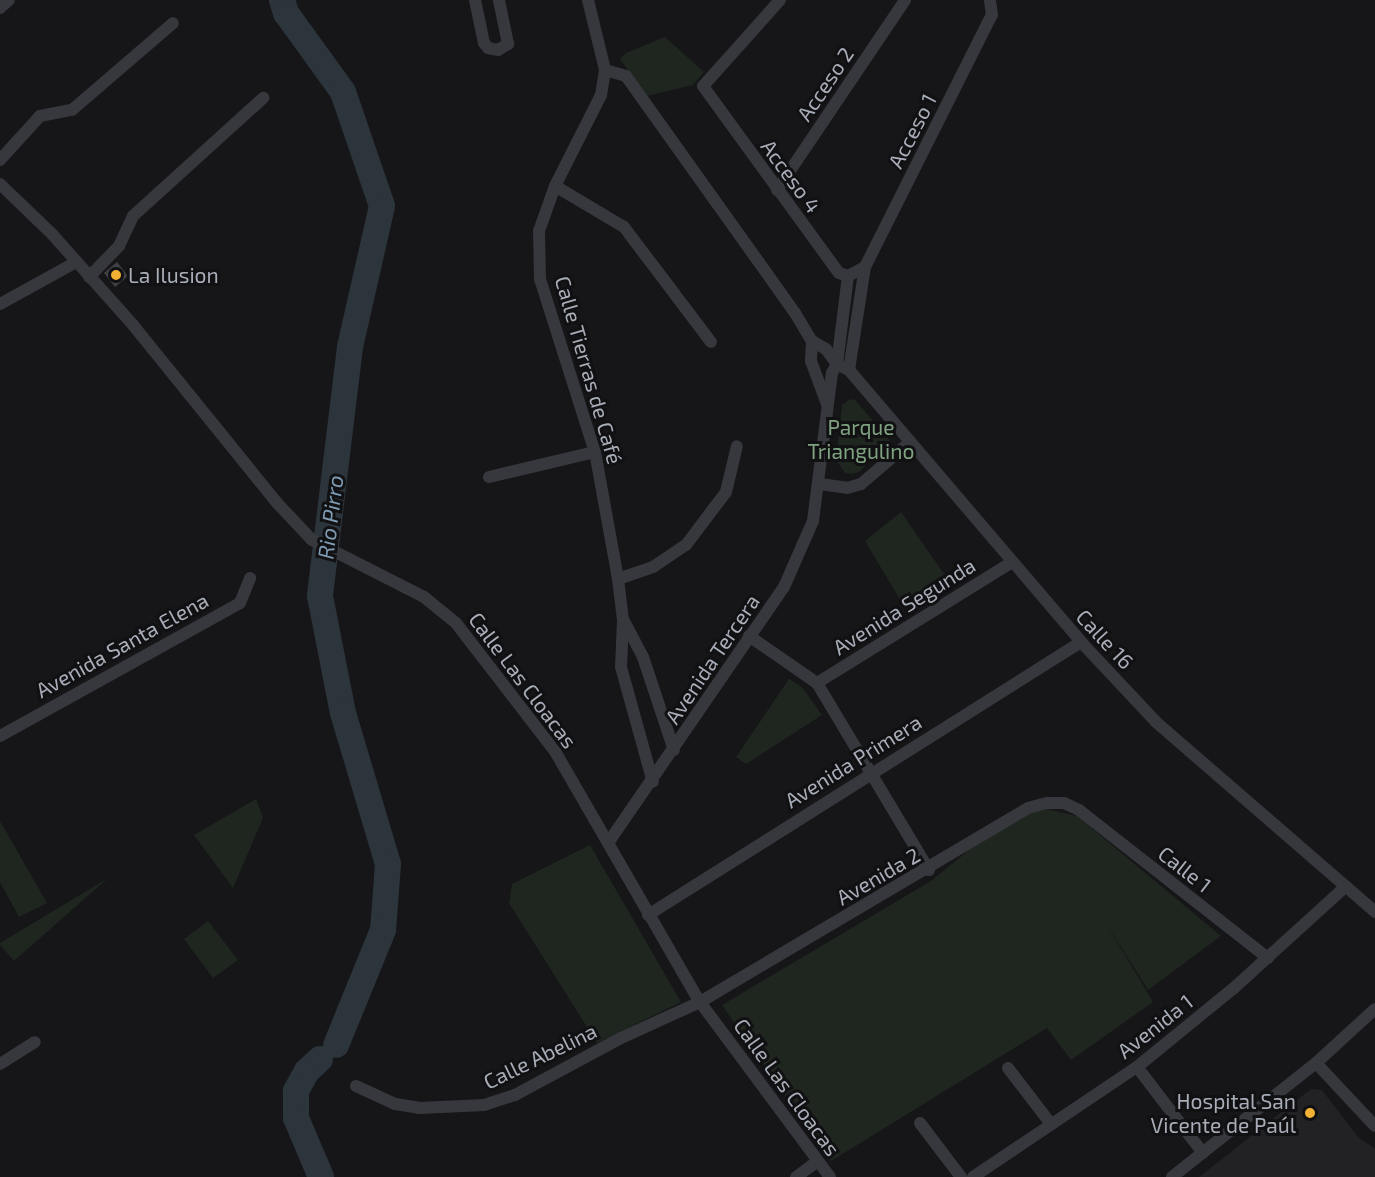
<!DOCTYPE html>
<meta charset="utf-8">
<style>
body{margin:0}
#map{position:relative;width:1375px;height:1177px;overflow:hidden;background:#161618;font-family:"Exo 2",sans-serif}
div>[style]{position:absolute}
.built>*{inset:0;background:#222225}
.green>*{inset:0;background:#1e261f}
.river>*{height:26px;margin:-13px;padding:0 13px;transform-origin:13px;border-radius:13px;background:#2c353c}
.building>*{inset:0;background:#404145}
.street>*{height:12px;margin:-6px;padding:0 6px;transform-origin:6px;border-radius:6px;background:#37383d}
.dots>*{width:16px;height:16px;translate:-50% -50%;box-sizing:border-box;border:3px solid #111113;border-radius:50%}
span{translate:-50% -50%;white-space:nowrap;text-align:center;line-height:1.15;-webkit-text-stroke:6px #111113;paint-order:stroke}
.street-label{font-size:21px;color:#a8adb8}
.poi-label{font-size:21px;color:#a8adb8}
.left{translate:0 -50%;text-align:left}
.right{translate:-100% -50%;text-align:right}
.park-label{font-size:21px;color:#7fa381}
.water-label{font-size:22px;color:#7f9bb3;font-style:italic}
</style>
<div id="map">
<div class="built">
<div style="clip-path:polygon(1311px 1089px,1322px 1090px,1358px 1137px,1375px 1149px,1375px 1177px,1199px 1177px)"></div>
</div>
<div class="green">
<div style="clip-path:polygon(665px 37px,704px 72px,693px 85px,646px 96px,620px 59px,626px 53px)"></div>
<div style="clip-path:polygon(850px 399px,855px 400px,890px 441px,859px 472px,851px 474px,845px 473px,836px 460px,842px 405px)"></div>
<div style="clip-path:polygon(901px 512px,953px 587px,908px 613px,865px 541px)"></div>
<div style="clip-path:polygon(789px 679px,802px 687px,822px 715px,746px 764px,736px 757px)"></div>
<div style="clip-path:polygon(256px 799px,263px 818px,233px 888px,194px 835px)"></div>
<div style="clip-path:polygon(1046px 809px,1077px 816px,1221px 936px,1148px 990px,1106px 923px,1153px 1002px,1071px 1060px,1047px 1028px,831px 1161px,722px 1005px,931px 881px,969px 850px,1029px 813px)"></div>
<div style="clip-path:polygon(0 821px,47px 903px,19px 917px,0 882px)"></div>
<div style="clip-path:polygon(590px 845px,681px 1002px,597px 1043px,509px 903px,512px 884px)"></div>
<div style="clip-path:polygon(108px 878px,14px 961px,0 945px,0 943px)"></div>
<div style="clip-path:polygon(208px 921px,238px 960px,213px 978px,184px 939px)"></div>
</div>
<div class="river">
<div style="left:282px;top:0;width:14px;rotate:73deg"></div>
<div style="left:286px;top:13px;width:97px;rotate:54.2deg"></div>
<div style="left:343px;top:92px;width:120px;rotate:71.1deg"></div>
<div style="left:382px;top:206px;width:145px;rotate:102.8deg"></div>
<div style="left:350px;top:347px;width:251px;rotate:96.9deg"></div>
<div style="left:320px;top:596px;width:119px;rotate:78.9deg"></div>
<div style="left:343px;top:713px;width:158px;rotate:73.4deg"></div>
<div style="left:388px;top:864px;width:66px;rotate:94.3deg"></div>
<div style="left:383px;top:930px;width:124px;rotate:112.2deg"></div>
<div style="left:320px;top:1059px;width:18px;rotate:137deg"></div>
<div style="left:307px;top:1071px;width:23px;rotate:119deg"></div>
<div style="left:296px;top:1091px;width:27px;rotate:90deg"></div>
<div style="left:296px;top:1118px;width:64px;rotate:67deg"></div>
</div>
<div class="building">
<div style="clip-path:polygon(117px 262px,128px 276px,115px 287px,104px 273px)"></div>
</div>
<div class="street">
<div style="left:475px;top:0;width:44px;rotate:78.2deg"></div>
<div style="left:484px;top:43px;width:6px;rotate:51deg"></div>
<div style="left:488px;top:48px;width:10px;rotate:11deg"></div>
<div style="left:498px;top:50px;width:12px;rotate:-31deg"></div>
<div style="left:508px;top:44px;width:45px;rotate:-101.6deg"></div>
<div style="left:588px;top:0;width:72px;rotate:76.3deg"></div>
<div style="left:605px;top:70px;width:25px;rotate:99deg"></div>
<div style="left:601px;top:95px;width:102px;rotate:116.8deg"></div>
<div style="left:555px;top:186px;width:48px;rotate:109.6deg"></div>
<div style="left:539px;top:231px;width:48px;rotate:88.8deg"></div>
<div style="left:540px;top:279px;width:182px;rotate:72.4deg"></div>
<div style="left:595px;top:452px;width:129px;rotate:79.7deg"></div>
<div style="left:618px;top:579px;width:41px;rotate:83deg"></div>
<div style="left:623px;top:620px;width:47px;rotate:92.4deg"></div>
<div style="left:621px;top:667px;width:119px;rotate:74.5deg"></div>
<div style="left:780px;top:0;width:115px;rotate:131.8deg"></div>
<div style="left:703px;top:86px;width:231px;rotate:54deg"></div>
<div style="left:839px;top:273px;width:9px;rotate:18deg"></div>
<div style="left:848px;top:276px;width:19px;rotate:-28deg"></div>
<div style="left:865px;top:267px;width:282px;rotate:-63.3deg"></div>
<div style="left:992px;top:15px;width:15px;rotate:-98deg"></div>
<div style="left:0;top:8px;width:12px;rotate:-42deg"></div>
<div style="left:605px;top:70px;width:22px;rotate:16deg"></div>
<div style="left:626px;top:76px;width:291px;rotate:54.5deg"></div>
<div style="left:795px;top:313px;width:33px;rotate:59deg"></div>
<div style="left:812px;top:341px;width:20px;rotate:93deg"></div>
<div style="left:811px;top:361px;width:46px;rotate:69.6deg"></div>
<div style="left:0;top:160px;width:59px;rotate:-47.7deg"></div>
<div style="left:40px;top:116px;width:33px;rotate:-11deg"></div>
<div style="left:72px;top:110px;width:133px;rotate:-40.7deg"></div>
<div style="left:0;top:184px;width:72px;rotate:43.9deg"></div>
<div style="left:52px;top:234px;width:122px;rotate:48.3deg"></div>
<div style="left:133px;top:325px;width:230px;rotate:51deg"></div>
<div style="left:278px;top:504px;width:50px;rotate:46.6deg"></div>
<div style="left:312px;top:540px;width:126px;rotate:27deg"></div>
<div style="left:424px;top:597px;width:41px;rotate:39.1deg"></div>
<div style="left:456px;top:623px;width:164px;rotate:52.4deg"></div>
<div style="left:556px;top:753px;width:288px;rotate:60deg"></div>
<div style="left:700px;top:1002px;width:218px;rotate:53.4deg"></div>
<div style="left:555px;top:186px;width:80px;rotate:30.7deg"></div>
<div style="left:624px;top:227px;width:144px;rotate:52.9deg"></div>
<div style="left:777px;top:190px;width:229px;rotate:-56deg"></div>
<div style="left:89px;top:277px;width:43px;rotate:-45.9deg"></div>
<div style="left:119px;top:246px;width:33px;rotate:-65deg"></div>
<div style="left:133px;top:216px;width:176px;rotate:-42.2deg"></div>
<div style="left:0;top:304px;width:87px;rotate:-28.9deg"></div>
<div style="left:812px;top:341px;width:16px;rotate:30deg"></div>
<div style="left:826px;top:349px;width:19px;rotate:54deg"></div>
<div style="left:837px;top:364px;width:13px;rotate:27deg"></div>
<div style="left:849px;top:370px;width:358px;rotate:49.5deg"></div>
<div style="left:1081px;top:642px;width:110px;rotate:46.8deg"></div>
<div style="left:1156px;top:722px;width:290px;rotate:40.9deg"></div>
<div style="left:837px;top:364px;width:89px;rotate:-82.9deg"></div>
<div style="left:849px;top:370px;width:104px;rotate:-81.2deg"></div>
<div style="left:489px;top:477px;width:109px;rotate:-13.3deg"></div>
<div style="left:820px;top:484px;width:27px;rotate:8deg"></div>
<div style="left:847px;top:488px;width:15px;rotate:-16deg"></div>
<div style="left:861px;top:484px;width:65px;rotate:-40.6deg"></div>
<div style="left:618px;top:579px;width:37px;rotate:-19deg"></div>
<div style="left:653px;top:567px;width:40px;rotate:-34deg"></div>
<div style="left:686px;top:545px;width:66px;rotate:-53deg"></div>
<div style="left:726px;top:492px;width:47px;rotate:-76.6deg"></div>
<div style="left:624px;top:621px;width:41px;rotate:62.2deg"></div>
<div style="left:643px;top:657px;width:98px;rotate:71.6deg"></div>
<div style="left:749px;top:636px;width:83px;rotate:34.7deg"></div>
<div style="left:817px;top:683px;width:218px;rotate:59.1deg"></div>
<div style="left:817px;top:683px;width:229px;rotate:-31.8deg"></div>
<div style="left:0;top:736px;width:274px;rotate:-29deg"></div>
<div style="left:240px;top:603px;width:27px;rotate:-68deg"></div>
<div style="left:608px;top:843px;width:311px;rotate:-55.5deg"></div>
<div style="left:784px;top:587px;width:72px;rotate:-66.3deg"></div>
<div style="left:813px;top:521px;width:149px;rotate:-82.7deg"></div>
<div style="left:832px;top:373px;width:10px;rotate:-61deg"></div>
<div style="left:648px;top:915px;width:512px;rotate:-32.23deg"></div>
<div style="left:1316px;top:1063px;width:86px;rotate:46.9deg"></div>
<div style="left:0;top:1064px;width:41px;rotate:-32.2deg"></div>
<div style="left:1137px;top:1067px;width:108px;rotate:52.5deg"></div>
<div style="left:1008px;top:1068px;width:71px;rotate:52.5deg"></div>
<div style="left:356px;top:1086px;width:43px;rotate:24.8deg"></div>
<div style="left:395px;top:1104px;width:24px;rotate:9deg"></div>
<div style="left:419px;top:1108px;width:65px;rotate:-2.6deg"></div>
<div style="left:484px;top:1105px;width:33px;rotate:-18deg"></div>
<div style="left:515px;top:1095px;width:120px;rotate:-28.3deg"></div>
<div style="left:621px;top:1038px;width:87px;rotate:-24.5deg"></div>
<div style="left:700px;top:1002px;width:381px;rotate:-30.6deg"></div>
<div style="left:1028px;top:808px;width:20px;rotate:-15deg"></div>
<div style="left:1047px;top:803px;width:17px"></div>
<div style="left:1064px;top:803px;width:17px;rotate:25deg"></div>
<div style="left:1079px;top:810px;width:240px;rotate:38.1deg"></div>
<div style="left:920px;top:1123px;width:68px;rotate:52.8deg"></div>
<div style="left:796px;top:1177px;width:26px;rotate:-36deg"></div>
<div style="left:973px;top:1177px;width:197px;rotate:-33.9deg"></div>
<div style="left:1137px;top:1067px;width:125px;rotate:-39.2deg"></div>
<div style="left:1234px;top:988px;width:151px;rotate:-42.3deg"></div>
<div style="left:1172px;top:1177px;width:184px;rotate:-38.4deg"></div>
<div style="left:1316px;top:1063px;width:80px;rotate:-42.5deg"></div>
</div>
<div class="dots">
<div style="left:116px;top:275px;background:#f2b134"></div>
<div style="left:1310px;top:1113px;background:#f2b134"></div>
</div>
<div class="street-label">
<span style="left:825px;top:84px;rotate:-56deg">Acceso 2</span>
<span style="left:912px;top:131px;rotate:-63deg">Acceso 1</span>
<span style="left:791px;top:176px;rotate:54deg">Acceso 4</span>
<span style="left:589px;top:370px;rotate:74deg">Calle Tierras de Café</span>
<span style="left:904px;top:606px;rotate:-32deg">Avenida Segunda</span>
<span style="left:1105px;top:639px;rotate:47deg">Calle 16</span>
<span style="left:122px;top:645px;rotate:-29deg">Avenida Santa Elena</span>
<span style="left:712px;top:659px;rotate:-56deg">Avenida Tercera</span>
<span style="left:523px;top:680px;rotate:53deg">Calle Las Cloacas</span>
<span style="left:853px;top:761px;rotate:-32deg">Avenida Primera</span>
<span style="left:1185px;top:869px;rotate:38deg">Calle 1</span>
<span style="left:878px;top:876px;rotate:-30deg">Avenida 2</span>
<span style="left:1155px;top:1026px;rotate:-38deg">Avenida 1</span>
<span style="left:540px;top:1056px;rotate:-26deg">Calle Abelina</span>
<span style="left:787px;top:1087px;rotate:54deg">Calle Las Cloacas</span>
</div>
<div class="poi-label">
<span class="left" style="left:128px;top:275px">La Ilusion</span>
<span class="right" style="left:1296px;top:1113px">Hospital San<br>Vicente de Paúl</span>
</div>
<div class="park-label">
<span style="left:861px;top:439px">Parque<br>Triangulino</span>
</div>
<div class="water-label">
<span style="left:330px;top:517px;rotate:-83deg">Rio Pirro</span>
</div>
</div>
